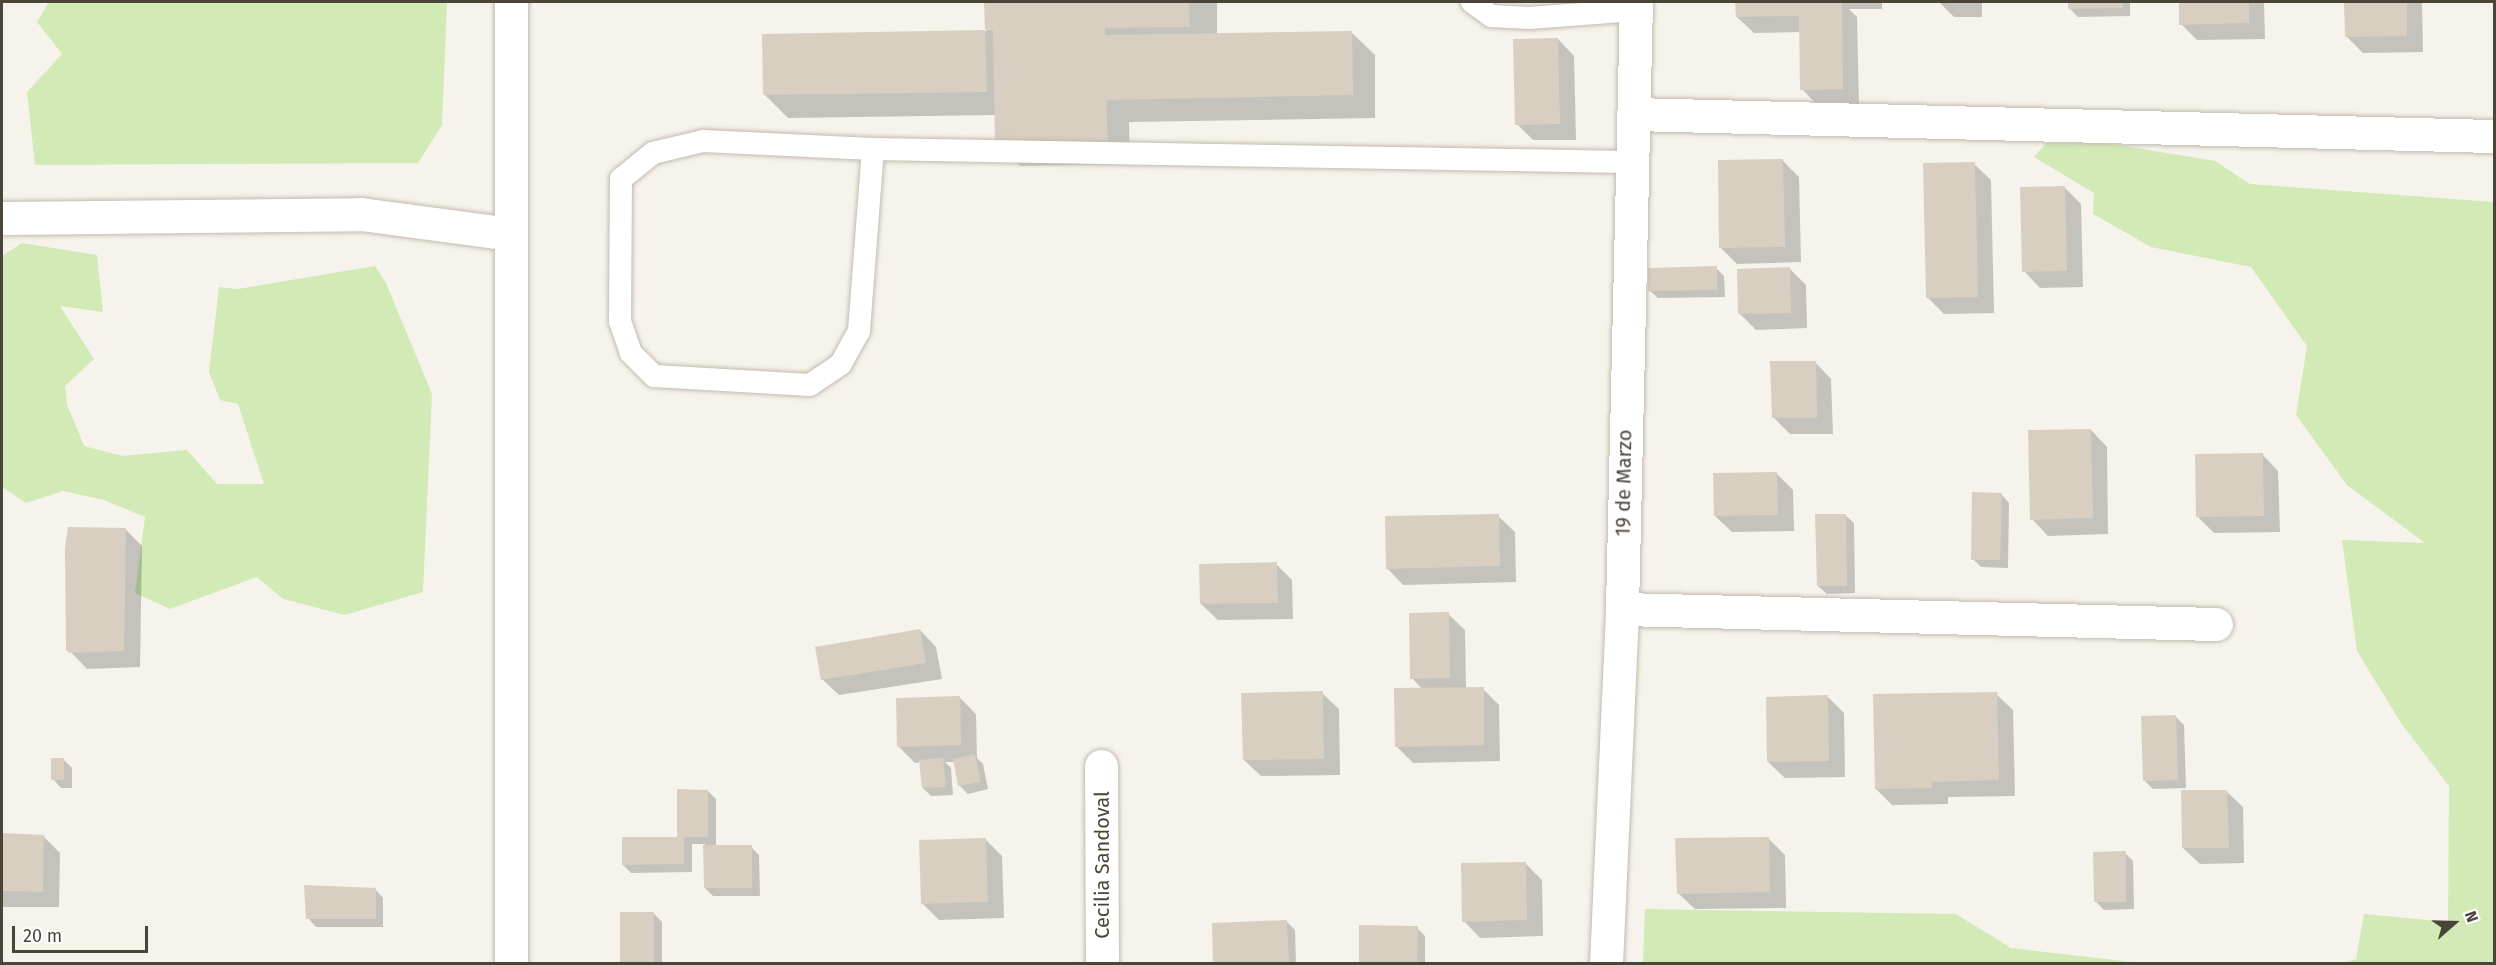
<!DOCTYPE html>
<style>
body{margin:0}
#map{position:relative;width:2496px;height:965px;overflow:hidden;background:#f6f3ec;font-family:"Fira Sans",sans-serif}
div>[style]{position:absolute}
.green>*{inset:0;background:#d2eab5}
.shadow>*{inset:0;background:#0003}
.building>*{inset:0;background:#d8cfc1}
.roads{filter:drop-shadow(0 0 2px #c2bbae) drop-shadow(0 0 2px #c2bbae)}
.lane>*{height:22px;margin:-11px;padding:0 11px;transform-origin:11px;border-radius:11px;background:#fff}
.street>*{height:33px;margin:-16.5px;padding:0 16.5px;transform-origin:16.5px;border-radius:16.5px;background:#fff}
span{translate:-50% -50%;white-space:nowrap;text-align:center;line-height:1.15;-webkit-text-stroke:5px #fff;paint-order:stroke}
.street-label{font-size:20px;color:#4b4439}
.frame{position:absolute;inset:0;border:3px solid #4b4439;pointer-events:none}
.north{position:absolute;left:2424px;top:893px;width:60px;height:60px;-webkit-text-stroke:4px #fff;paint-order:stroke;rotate:70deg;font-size:16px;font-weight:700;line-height:24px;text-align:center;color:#4b4439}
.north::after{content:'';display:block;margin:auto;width:21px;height:27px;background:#4b4439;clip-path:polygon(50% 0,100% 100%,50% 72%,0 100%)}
.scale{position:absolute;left:12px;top:926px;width:136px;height:27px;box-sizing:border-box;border:3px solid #4b4439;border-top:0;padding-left:8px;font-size:18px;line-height:21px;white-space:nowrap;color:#4b4439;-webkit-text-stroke:4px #fff;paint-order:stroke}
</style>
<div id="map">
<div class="green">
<div style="clip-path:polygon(49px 2px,447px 2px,442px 125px,418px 163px,35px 165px,27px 92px,62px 54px,37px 22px)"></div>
<div style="clip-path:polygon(2050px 139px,2106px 143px,2215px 161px,2250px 184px,2494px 202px,2494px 963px,2344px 963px,2356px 959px,2364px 914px,2448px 922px,2449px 786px,2401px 723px,2357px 651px,2342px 540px,2425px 543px,2347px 485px,2296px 415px,2307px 346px,2251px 267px,2151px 247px,2093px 214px,2094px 193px,2034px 157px)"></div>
<div style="clip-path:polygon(22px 243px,97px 255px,103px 312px,60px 306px,94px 359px,65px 386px,67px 404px,84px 446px,122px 456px,187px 450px,217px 484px,264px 484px,238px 404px,220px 400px,209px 372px,219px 287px,238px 289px,375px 266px,386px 283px,432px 394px,423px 592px,345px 615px,283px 599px,257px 577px,170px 609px,135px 593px,145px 517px,104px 500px,63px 491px,26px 503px,2px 487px,2px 256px)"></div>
<div style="clip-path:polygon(1645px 909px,1956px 914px,2011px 948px,2141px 963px,1643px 963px)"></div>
</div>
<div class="shadow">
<div style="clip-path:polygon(986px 2px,1217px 2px,1217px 34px,1351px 32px,1375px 55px,1375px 118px,1129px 122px,1130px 164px,1020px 166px,997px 142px,996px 115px,788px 118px,765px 95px,764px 36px,987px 31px)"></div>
<div style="clip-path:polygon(1737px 2px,1882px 2px,1882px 9px,1849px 9px,1857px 17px,1859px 105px,1818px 106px,1802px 89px,1801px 32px,1754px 33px,1737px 17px)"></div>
<div style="clip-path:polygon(1939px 2px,1982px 2px,1982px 17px,1954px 17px)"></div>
<div style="clip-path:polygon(2069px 2px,2130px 2px,2130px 16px,2078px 17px,2070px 9px)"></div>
<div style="clip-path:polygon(2180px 2px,2264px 2px,2265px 39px,2197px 40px,2181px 24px)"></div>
<div style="clip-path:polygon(2346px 2px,2422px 2px,2423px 52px,2363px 53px,2346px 36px)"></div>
<div style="clip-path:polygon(1558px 39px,1574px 56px,1576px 140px,1533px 140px,1517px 124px)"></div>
<div style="clip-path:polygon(1783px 161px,1799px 177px,1801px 262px,1737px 264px,1720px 247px)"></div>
<div style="clip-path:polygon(1974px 164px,1991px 180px,1994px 313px,1944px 314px,1927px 297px)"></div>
<div style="clip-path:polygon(2065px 188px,2081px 204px,2083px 287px,2040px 288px,2024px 271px)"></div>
<div style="clip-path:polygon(1716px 268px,1724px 276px,1725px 297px,1658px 298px,1649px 290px)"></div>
<div style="clip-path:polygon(1790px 269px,1806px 285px,1807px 328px,1756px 330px,1739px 313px)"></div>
<div style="clip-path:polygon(1815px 362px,1831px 379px,1833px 434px,1790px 434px,1773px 417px)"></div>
<div style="clip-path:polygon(2091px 430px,2107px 447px,2108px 534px,2048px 536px,2032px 519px)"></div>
<div style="clip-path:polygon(2262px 454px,2278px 471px,2280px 532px,2214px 533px,2198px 517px)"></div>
<div style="clip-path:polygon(1776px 473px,1793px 490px,1794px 531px,1732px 532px,1715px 516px)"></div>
<div style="clip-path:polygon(2001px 494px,2009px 503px,2008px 568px,1981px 567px,1973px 559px)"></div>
<div style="clip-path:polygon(1845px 515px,1854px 523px,1855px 593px,1827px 594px,1818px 586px)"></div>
<div style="clip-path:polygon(1498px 516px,1515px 532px,1516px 582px,1403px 585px,1387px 568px)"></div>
<div style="clip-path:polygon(125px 529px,142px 546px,140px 667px,87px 669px,68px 649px)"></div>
<div style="clip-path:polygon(1276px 564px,1292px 580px,1293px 619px,1218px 620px,1201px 604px)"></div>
<div style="clip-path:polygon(1448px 614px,1465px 630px,1466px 689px,1483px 689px,1499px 705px,1500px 761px,1413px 763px,1396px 746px,1423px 690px,1412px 678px)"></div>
<div style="clip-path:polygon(920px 630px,936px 647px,942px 679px,839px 695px,822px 679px)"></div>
<div style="clip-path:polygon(1322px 693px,1339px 709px,1340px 775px,1261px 776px,1244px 760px)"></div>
<div style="clip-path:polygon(1996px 694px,2013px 710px,2015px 796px,1948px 797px,1948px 804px,1892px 805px,1876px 789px)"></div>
<div style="clip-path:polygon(1828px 697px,1844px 713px,1845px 777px,1785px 778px,1768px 762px)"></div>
<div style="clip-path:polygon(960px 698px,976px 714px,977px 758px,983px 764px,988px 789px,968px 794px,959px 785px,955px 762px,945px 762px,951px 768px,953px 795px,931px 796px,923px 788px,921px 762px,915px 763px,898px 746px)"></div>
<div style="clip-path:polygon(2176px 717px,2184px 725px,2186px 788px,2153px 789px,2144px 780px)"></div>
<div style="clip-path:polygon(64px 760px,72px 768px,72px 788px,61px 788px,53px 779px)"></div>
<div style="clip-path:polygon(708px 791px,716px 799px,716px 847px,751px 847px,759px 855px,760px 896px,713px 896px,705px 888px,705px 844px,692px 844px,692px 872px,631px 873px,623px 865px,678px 839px)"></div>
<div style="clip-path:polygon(2226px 791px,2243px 807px,2244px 863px,2200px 864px,2183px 848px)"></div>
<div style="clip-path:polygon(2px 834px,43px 836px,60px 853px,59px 907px,2px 907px)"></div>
<div style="clip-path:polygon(1768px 838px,1785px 855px,1786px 908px,1695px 909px,1678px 893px)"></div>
<div style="clip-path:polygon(985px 839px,1002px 856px,1004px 918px,939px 920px,922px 903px)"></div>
<div style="clip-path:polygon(2125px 853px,2133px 861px,2134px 909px,2104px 910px,2096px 902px)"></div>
<div style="clip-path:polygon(1525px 863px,1542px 880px,1543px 936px,1480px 938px,1464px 921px)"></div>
<div style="clip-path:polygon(375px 889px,383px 898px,383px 927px,316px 927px,308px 918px)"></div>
<div style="clip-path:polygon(654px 914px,662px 922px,662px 964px,622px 964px)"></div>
<div style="clip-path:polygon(1287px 922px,1295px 930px,1296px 964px,1215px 964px)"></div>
<div style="clip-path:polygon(1417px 928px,1425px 936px,1425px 964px,1360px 964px)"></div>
</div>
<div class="building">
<div style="clip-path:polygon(984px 2px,1189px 2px,1190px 27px,1105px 28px,1105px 35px,1352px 31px,1353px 95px,1106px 100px,1108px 141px,995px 143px,993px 30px,985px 30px)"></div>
<div style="clip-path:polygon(1735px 2px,1842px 2px,1843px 89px,1800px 90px,1799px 16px,1736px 17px)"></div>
<div style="clip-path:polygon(2068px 2px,2123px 2px,2123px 8px,2068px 9px)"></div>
<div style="clip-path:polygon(2179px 2px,2249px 2px,2249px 23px,2179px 25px)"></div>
<div style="clip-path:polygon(2344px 2px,2407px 2px,2407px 36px,2345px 37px)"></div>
<div style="clip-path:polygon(985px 30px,987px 92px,763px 95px,762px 34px)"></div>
<div style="clip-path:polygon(1558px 38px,1560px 124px,1515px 125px,1513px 39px)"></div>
<div style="clip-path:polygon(1783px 159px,1785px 247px,1719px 248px,1718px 160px)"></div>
<div style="clip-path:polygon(1975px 162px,1978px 297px,1926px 298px,1923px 163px)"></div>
<div style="clip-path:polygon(2065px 186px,2067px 271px,2022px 272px,2020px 187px)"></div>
<div style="clip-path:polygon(1717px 266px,1717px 290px,1648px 291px,1648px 268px)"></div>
<div style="clip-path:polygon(1790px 267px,1791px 313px,1738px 314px,1737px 269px)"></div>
<div style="clip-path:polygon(1770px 361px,1816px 361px,1817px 418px,1772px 418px)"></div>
<div style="clip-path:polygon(2091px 429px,2093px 518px,2030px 520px,2028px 430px)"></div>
<div style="clip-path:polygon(2263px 453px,2264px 516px,2196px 517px,2195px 454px)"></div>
<div style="clip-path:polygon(1777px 472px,1778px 515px,1714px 516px,1713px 473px)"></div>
<div style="clip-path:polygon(1972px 492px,2002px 493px,2000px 560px,1971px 560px)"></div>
<div style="clip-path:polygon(1499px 514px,1500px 566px,1386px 569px,1385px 516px)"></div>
<div style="clip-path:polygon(1815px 514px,1846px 514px,1847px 586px,1817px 586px)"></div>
<div style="clip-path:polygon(68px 527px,126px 528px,124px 651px,70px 653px,66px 650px,65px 548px)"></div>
<div style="clip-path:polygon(1277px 562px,1278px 603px,1200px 604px,1199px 564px)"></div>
<div style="clip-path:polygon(1449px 612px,1450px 678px,1410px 679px,1409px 613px)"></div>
<div style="clip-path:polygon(920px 629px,926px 663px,821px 680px,815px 647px)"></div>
<div style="clip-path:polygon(1484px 687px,1484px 745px,1395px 747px,1394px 688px)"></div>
<div style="clip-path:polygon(1323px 691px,1324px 759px,1243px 760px,1241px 693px)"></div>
<div style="clip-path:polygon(1997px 692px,1999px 780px,1932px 782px,1932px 788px,1875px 789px,1873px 694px)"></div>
<div style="clip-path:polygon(1828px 695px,1829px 761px,1767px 762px,1766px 697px)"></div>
<div style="clip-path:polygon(960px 696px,961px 745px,897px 747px,896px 698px)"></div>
<div style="clip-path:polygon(2176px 715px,2178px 780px,2143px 781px,2141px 716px)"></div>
<div style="clip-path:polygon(975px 754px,981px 782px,958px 786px,953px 759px)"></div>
<div style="clip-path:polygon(51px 758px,64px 758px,64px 780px,51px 780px)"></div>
<div style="clip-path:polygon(943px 758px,946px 787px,922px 788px,919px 760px)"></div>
<div style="clip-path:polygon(677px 789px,708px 790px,708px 837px,684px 837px,684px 864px,622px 865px,622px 837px,677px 837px)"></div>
<div style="clip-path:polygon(2181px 790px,2227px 790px,2229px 848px,2182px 848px)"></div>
<div style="clip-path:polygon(2px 833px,44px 835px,43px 892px,2px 891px)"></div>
<div style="clip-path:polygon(1769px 837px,1770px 892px,1677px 894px,1675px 838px)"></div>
<div style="clip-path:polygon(986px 838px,988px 902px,921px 904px,919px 840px)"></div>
<div style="clip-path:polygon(703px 845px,752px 845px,752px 888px,704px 888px)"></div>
<div style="clip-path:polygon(2126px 851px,2126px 902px,2094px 902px,2093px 852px)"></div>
<div style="clip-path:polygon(1526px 862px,1527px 920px,1462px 922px,1461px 863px)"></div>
<div style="clip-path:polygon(304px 885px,376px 888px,376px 919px,306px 919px)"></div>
<div style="clip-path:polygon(620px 912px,654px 912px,654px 964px,620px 964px)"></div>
<div style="clip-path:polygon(1287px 920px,1289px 964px,1213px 964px,1212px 923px)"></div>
<div style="clip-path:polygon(1359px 925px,1418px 926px,1417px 964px,1359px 964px)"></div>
</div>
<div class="roads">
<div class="lane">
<div style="left:1472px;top:2px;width:24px;rotate:36deg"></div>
<div style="left:1491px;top:16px;width:38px;rotate:3deg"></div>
<div style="left:1529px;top:18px;width:107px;rotate:-4.3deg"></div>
<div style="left:873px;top:149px;width:183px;rotate:94.4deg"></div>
<div style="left:859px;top:331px;width:38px;rotate:119deg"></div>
<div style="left:841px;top:364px;width:37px;rotate:146deg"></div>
<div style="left:810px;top:385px;width:156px;rotate:-176.7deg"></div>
<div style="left:654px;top:376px;width:33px;rotate:-135deg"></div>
<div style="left:631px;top:353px;width:34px;rotate:-109deg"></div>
<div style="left:620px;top:321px;width:142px;rotate:-89.6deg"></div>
<div style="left:621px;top:179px;width:41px;rotate:-39.1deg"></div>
<div style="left:653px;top:153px;width:51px;rotate:-13.5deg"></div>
<div style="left:703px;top:141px;width:170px;rotate:2.7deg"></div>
<div style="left:873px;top:149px;width:756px;rotate:0.99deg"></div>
</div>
<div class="street">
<div style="left:511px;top:2px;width:962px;rotate:90deg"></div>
<div style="left:1634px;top:114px;width:860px;rotate:1.47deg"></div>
<div style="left:2px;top:218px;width:359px;rotate:-0.6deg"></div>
<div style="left:361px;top:214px;width:151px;rotate:7.6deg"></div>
<div style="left:1622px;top:609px;width:594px;rotate:1.45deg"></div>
<div style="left:1101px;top:766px;width:198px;rotate:89.7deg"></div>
<div style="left:1606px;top:964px;width:355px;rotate:-87.4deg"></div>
<div style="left:1622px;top:609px;width:607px;rotate:-88.68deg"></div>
</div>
</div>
<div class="street-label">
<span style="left:1624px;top:483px;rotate:-89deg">19 de Marzo</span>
<span style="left:1102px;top:865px;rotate:-90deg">Cecilia Sandoval</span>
</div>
<div class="frame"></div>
<div class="north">N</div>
<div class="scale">20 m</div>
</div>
